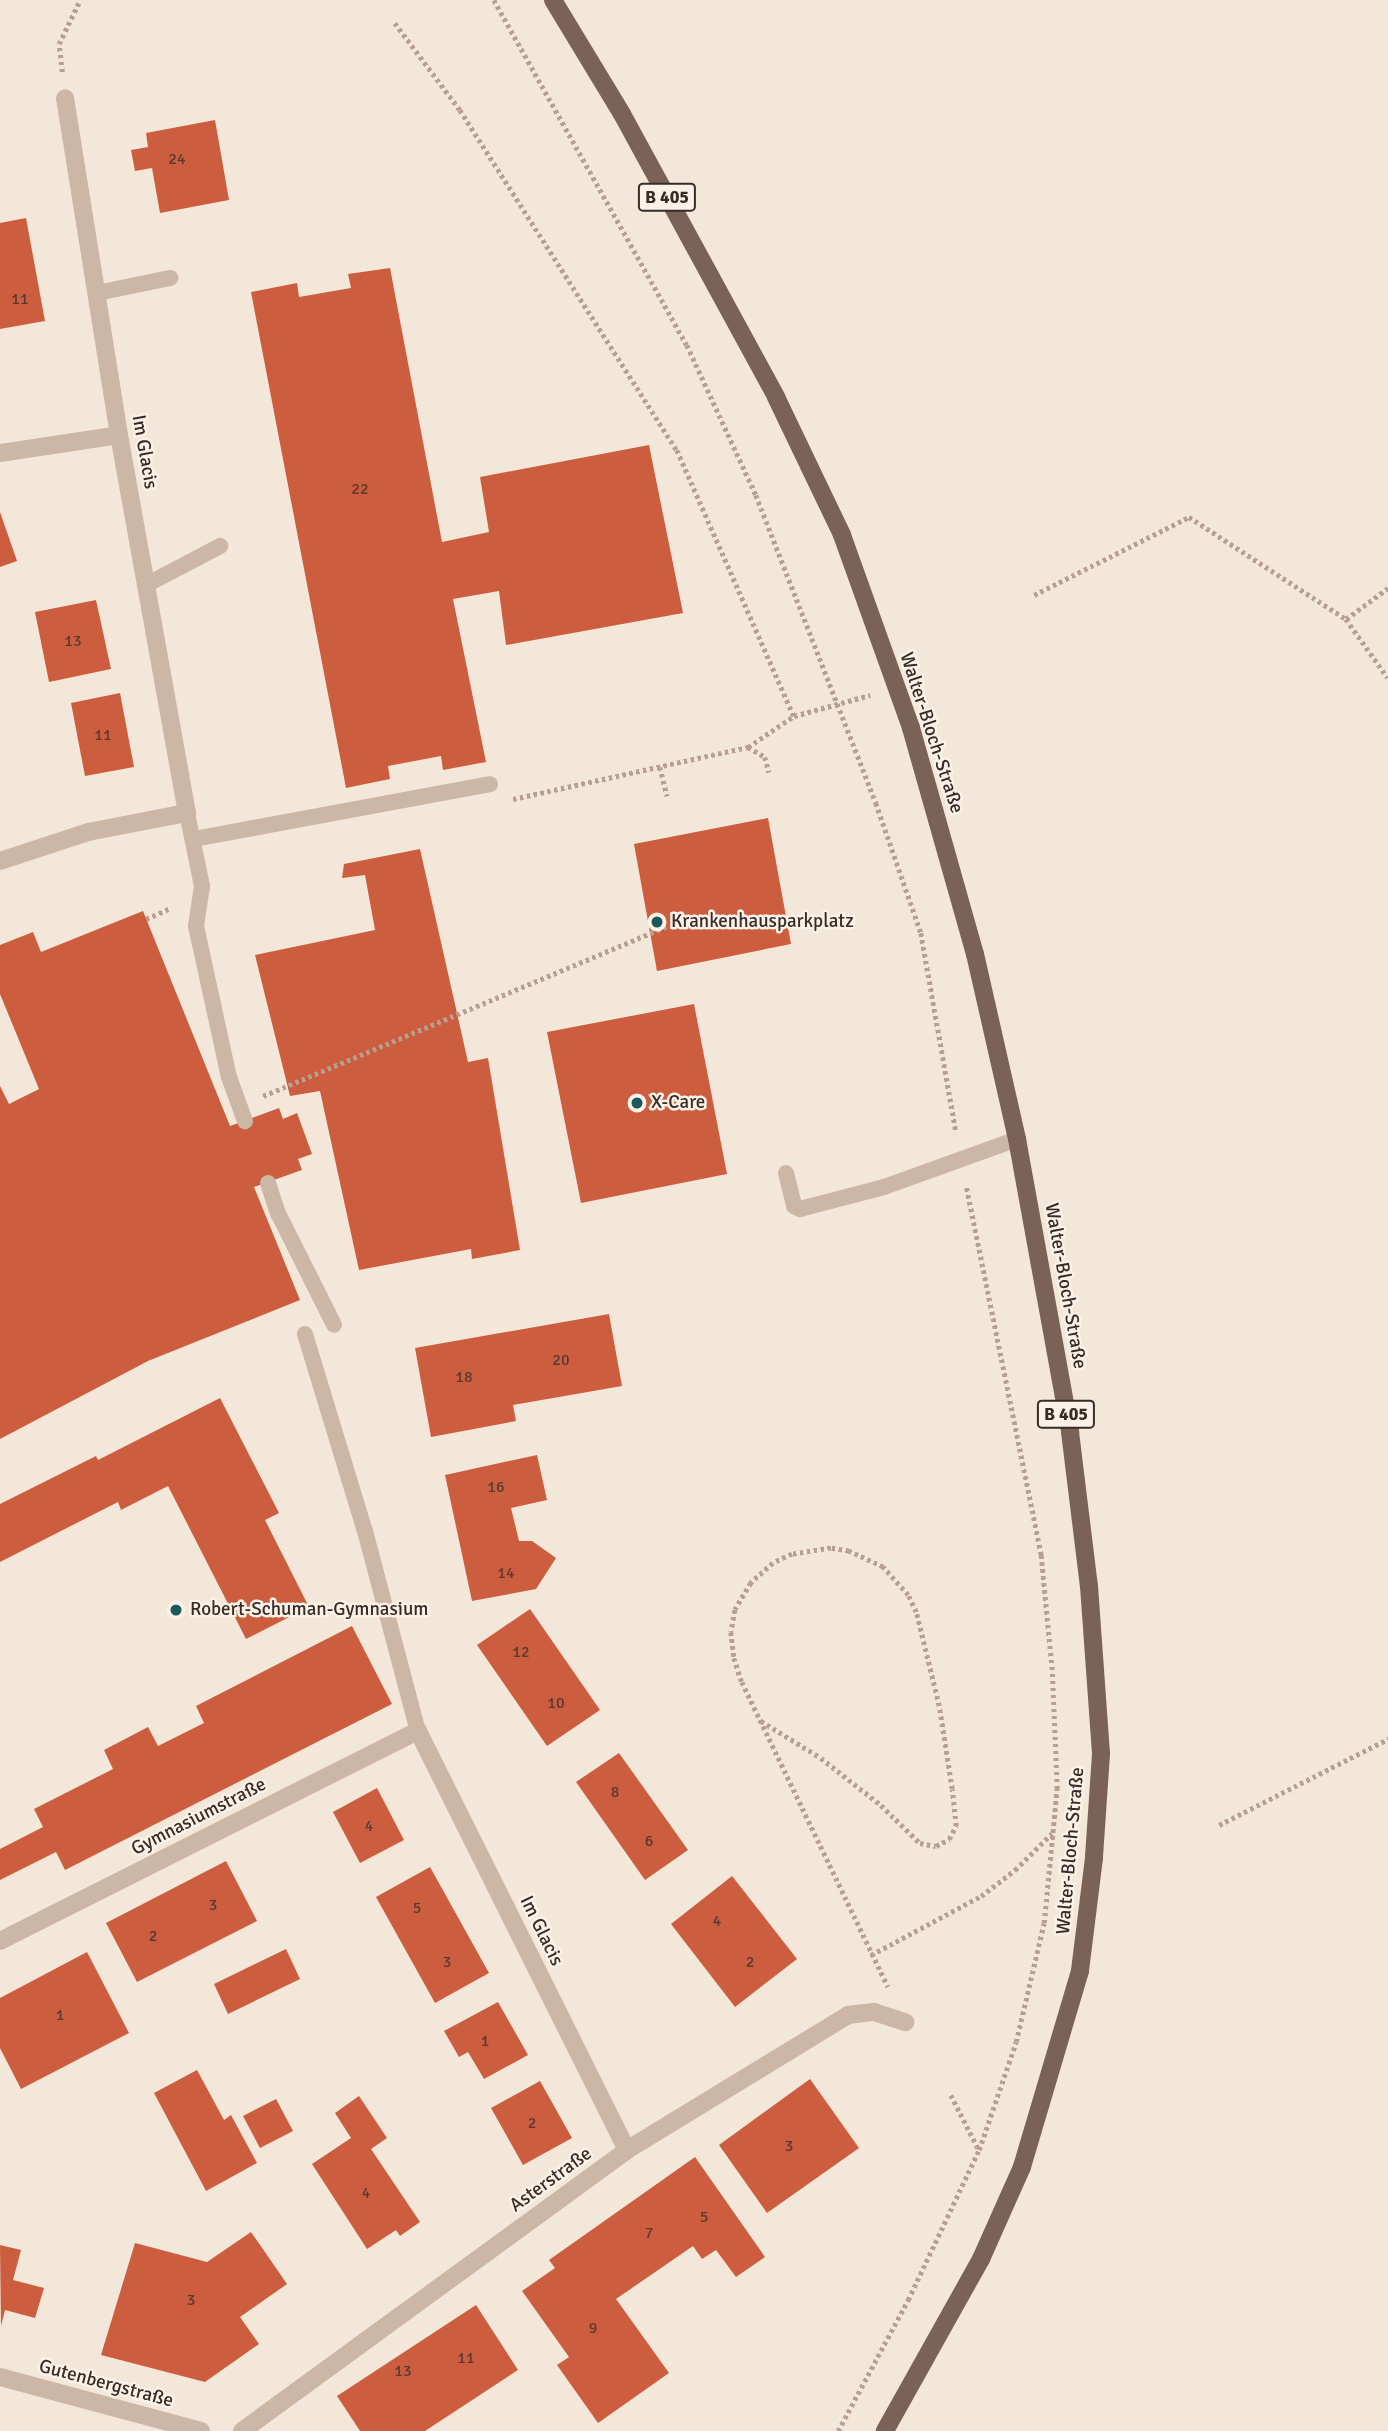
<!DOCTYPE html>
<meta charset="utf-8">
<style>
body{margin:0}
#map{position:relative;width:1388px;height:2431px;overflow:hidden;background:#f3e7da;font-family:Signika,sans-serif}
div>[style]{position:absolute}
.building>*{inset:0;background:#cc5e3f}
.path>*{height:4.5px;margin-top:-2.25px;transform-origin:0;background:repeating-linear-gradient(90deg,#b8a090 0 3.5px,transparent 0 7px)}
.lane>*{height:16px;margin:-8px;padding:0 8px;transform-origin:8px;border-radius:8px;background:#ccb6a6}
.street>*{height:18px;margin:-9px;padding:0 9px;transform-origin:9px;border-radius:9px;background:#ccb6a6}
.primary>*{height:18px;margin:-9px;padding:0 9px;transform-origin:9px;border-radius:9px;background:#7a6257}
.dots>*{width:19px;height:19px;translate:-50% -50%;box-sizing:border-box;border:4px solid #faf1e7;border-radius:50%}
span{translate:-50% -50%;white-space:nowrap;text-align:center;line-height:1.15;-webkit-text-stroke:5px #faf1e7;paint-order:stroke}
.number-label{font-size:16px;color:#5c382d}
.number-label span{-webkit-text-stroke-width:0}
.shield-label span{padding:2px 5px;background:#faf1e7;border:2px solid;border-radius:5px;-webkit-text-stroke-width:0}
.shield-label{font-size:18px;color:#372c27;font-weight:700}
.street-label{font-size:19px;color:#372c27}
.poi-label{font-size:19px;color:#372c27}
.left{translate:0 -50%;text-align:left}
</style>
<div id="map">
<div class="building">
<div style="clip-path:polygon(215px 120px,229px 200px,160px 213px,152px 168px,135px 171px,131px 150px,148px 147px,146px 133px)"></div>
<div style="clip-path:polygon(26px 218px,45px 321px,0 329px,0 223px)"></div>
<div style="clip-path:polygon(390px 268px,442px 542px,489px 532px,480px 477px,649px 445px,683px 613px,506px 645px,499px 591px,453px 599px,486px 762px,443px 770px,441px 756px,388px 766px,390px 779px,346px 788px,251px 292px,297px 283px,299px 297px,351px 288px,348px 274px)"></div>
<div style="clip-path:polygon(0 512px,17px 561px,0 567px)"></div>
<div style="clip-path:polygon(96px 600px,111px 669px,49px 682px,35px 612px)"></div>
<div style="clip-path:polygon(120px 693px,134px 767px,85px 776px,71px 703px)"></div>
<div style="clip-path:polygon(768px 818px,791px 944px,657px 971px,634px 844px)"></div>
<div style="clip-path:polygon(420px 849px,468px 1062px,488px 1058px,520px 1250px,472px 1259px,471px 1249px,359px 1270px,320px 1091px,290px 1096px,255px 955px,375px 930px,365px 875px,342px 878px,344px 864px)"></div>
<div style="clip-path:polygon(143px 911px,230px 1126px,279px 1108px,283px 1119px,297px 1113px,312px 1154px,298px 1159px,302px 1170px,254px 1187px,300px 1300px,148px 1361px,0 1439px,0 1086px,9px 1104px,39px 1089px,0 994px,0 945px,33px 932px,41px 952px)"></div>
<div style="clip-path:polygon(694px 1004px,727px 1174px,581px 1203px,547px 1032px)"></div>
<div style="clip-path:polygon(609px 1314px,622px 1386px,513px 1405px,516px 1421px,431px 1437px,415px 1348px)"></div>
<div style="clip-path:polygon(220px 1398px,279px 1513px,265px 1520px,309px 1607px,246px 1639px,168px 1486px,121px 1510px,118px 1502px,0 1562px,0 1504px,96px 1456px,98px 1460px)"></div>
<div style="clip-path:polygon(537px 1455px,547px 1500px,511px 1508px,519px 1541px,532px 1541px,556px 1558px,536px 1589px,472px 1601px,445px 1475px)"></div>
<div style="clip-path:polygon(530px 1609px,600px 1710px,547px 1746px,477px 1645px)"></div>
<div style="clip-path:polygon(352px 1626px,392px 1704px,65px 1870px,56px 1852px,0 1880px,0 1849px,43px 1827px,34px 1809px,113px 1769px,104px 1750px,148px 1727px,158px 1746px,204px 1723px,196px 1706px)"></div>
<div style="clip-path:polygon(619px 1753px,688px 1850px,645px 1880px,576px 1782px)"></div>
<div style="clip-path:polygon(377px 1788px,404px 1840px,360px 1863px,333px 1812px)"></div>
<div style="clip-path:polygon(226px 1861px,257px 1921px,137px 1982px,106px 1923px)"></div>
<div style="clip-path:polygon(430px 1867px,489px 1973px,435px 2003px,376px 1897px)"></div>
<div style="clip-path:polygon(732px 1876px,797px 1959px,735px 2007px,671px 1924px)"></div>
<div style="clip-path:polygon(286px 1949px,300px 1979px,228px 2014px,214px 1984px)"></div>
<div style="clip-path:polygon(87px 1952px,129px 2033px,21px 2089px,0 2048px,0 1998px)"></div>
<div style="clip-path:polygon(498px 2002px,528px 2055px,484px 2079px,468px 2052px,459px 2057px,444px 2031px)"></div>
<div style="clip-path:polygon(197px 2070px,224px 2120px,231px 2115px,257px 2163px,206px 2191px,154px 2093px)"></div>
<div style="clip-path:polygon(810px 2079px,859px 2148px,767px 2213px,719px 2145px)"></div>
<div style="clip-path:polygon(540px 2081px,572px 2138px,523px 2165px,491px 2108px)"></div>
<div style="clip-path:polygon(359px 2096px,387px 2138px,371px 2149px,420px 2222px,400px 2236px,396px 2230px,367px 2249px,312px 2164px,351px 2138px,335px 2113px)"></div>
<div style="clip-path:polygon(276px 2099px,293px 2131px,260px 2148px,243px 2116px)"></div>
<div style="clip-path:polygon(695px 2157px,765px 2257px,736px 2277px,716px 2250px,702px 2259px,693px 2246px,616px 2299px,669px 2373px,598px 2423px,557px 2365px,569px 2357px,522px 2291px,555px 2268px,549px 2260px)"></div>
<div style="clip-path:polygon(251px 2232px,287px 2284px,240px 2317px,259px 2344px,205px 2382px,101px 2355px,135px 2243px,207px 2262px)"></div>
<div style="clip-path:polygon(0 2245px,21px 2250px,13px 2280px,44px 2288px,35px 2318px,5px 2310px,1px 2326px)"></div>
<div style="clip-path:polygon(476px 2305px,518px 2370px,425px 2431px,360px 2431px,337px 2396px)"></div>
</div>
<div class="path">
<div style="left:494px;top:0;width:395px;rotate:60.8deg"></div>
<div style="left:687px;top:345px;width:165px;rotate:65.3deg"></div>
<div style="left:756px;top:495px;width:331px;rotate:68.7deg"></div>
<div style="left:876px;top:803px;width:138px;rotate:70.9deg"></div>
<div style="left:921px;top:933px;width:202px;rotate:80deg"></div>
<div style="left:395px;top:23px;width:109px;rotate:53.2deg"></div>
<div style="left:460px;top:110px;width:403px;rotate:57.5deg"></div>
<div style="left:677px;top:450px;width:291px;rotate:66.3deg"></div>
<div style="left:794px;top:716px;width:79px;rotate:-15.4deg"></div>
<div style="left:62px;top:72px;width:28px;rotate:-96deg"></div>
<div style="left:59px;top:44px;width:49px;rotate:-64.5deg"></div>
<div style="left:1034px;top:595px;width:174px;rotate:-26.7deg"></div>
<div style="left:1189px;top:517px;width:187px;rotate:33deg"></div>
<div style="left:1346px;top:619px;width:72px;rotate:54.6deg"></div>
<div style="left:1346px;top:619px;width:52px;rotate:-36.4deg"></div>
<div style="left:748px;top:747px;width:55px;rotate:-34deg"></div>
<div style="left:660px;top:767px;width:30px;rotate:76deg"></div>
<div style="left:513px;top:799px;width:241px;rotate:-12.5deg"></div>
<div style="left:748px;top:747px;width:20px;rotate:30deg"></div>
<div style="left:765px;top:757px;width:16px;rotate:75deg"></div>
<div style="left:146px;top:919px;width:27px;rotate:-24deg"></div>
<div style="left:263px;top:1096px;width:441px;rotate:-22.8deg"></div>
<div style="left:761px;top:1721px;width:70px;rotate:31.7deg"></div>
<div style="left:821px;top:1758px;width:76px;rotate:38.1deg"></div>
<div style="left:881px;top:1805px;width:54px;rotate:44.3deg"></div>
<div style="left:920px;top:1843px;width:16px;rotate:11deg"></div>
<div style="left:936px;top:1846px;width:15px;rotate:-28deg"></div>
<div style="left:949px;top:1839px;width:15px;rotate:-62deg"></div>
<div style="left:956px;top:1826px;width:37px;rotate:-96deg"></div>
<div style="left:952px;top:1789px;width:84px;rotate:-98.9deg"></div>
<div style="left:939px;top:1706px;width:97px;rotate:-103.7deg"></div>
<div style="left:916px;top:1612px;width:19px;rotate:-115deg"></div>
<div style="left:908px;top:1595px;width:38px;rotate:-132deg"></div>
<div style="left:883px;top:1567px;width:38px;rotate:-155deg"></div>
<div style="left:849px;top:1551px;width:18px;rotate:-171deg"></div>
<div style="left:831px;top:1548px;width:39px;rotate:171deg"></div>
<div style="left:792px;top:1554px;width:21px;rotate:155deg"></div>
<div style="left:773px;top:1563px;width:30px;rotate:138deg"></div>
<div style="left:751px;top:1583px;width:31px;rotate:121deg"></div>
<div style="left:735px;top:1610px;width:22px;rotate:100deg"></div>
<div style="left:731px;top:1632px;width:26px;rotate:83deg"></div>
<div style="left:734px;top:1658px;width:25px;rotate:72deg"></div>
<div style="left:742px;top:1682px;width:338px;rotate:64.4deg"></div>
<div style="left:1219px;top:1825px;width:190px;rotate:-27deg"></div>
<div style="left:871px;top:1955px;width:125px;rotate:-28.2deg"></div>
<div style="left:981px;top:1896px;width:43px;rotate:-37.4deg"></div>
<div style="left:1015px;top:1870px;width:52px;rotate:-45deg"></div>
<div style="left:951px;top:2095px;width:62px;rotate:63deg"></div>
<div style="left:838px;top:2431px;width:149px;rotate:-61.9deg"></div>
<div style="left:908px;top:2300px;width:166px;rotate:-64.7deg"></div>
<div style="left:979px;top:2150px;width:114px;rotate:-71.1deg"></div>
<div style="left:1016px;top:2042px;width:122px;rotate:-76.8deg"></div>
<div style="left:1044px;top:1923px;width:135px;rotate:-84.5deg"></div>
<div style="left:1057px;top:1789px;width:119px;rotate:-92.4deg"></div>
<div style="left:1052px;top:1670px;width:116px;rotate:-95.5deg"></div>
<div style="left:1041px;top:1555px;width:377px;rotate:-101.5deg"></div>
</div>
<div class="lane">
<div style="left:97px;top:293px;width:75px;rotate:-11.6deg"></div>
<div style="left:146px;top:585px;width:84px;rotate:-27.8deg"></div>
<div style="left:187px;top:813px;width:75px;rotate:78.4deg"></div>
<div style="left:202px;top:886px;width:40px;rotate:98.5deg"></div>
<div style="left:196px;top:926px;width:155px;rotate:77.7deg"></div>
<div style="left:229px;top:1077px;width:47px;rotate:70deg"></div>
<div style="left:194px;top:839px;width:301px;rotate:-10.5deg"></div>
<div style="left:786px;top:1173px;width:34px;rotate:76deg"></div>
<div style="left:794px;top:1206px;width:7px;rotate:27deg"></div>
<div style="left:800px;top:1209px;width:87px;rotate:-14.7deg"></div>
<div style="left:884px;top:1187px;width:141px;rotate:-19.8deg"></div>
<div style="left:268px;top:1183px;width:32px;rotate:72deg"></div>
<div style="left:278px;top:1213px;width:125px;rotate:63.4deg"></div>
<div style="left:305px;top:1334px;width:206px;rotate:73.1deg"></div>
<div style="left:365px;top:1531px;width:207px;rotate:75.2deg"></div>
</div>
<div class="street">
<div style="left:0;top:453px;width:120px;rotate:-8.6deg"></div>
<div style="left:0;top:861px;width:93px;rotate:-18.2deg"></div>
<div style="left:88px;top:832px;width:101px;rotate:-10.9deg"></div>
<div style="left:187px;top:813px;width:384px;rotate:-100.2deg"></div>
<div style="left:119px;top:435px;width:341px;rotate:-99.1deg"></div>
<div style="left:0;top:1941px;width:468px;rotate:-26.7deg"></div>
<div style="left:418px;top:1731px;width:468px;rotate:63.5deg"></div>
<div style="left:0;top:2377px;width:208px;rotate:15deg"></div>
<div style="left:242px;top:2431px;width:477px;rotate:-36.1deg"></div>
<div style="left:627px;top:2150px;width:259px;rotate:-31.4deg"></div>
<div style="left:848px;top:2015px;width:26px;rotate:-7deg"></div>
<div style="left:874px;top:2012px;width:33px;rotate:18deg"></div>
</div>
<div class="primary">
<div style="left:553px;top:0;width:133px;rotate:58.8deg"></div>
<div style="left:622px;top:114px;width:322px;rotate:61.4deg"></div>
<div style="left:776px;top:397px;width:153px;rotate:64.4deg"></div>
<div style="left:842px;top:535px;width:205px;rotate:70.3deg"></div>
<div style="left:911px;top:728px;width:235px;rotate:74.2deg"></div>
<div style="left:975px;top:954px;width:190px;rotate:77.2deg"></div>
<div style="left:1017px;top:1139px;width:298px;rotate:79.7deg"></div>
<div style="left:1070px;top:1432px;width:155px;rotate:83deg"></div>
<div style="left:1089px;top:1586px;width:168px;rotate:85.9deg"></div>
<div style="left:1101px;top:1754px;width:104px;rotate:93.9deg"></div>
<div style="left:1094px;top:1858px;width:114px;rotate:97.1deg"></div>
<div style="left:1080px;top:1971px;width:204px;rotate:106.5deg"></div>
<div style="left:1022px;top:2167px;width:101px;rotate:114deg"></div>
<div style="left:981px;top:2259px;width:197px;rotate:119.2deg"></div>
</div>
<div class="dots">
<div style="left:657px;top:922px;background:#1a585b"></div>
<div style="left:637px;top:1103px;background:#1a585b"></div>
<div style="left:176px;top:1610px;background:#1a585b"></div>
</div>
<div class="number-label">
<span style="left:177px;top:159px">24</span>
<span style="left:20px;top:299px">11</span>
<span style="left:360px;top:489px">22</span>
<span style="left:73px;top:641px">13</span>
<span style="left:103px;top:735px">11</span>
<span style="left:561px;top:1360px">20</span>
<span style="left:464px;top:1377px">18</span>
<span style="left:496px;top:1487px">16</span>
<span style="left:506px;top:1573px">14</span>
<span style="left:521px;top:1652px">12</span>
<span style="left:556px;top:1703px">10</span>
<span style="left:615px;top:1792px">8</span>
<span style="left:369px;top:1826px">4</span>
<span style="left:649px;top:1841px">6</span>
<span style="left:213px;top:1905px">3</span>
<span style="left:417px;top:1908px">5</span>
<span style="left:717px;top:1921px">4</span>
<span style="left:153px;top:1936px">2</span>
<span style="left:447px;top:1962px">3</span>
<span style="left:750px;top:1962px">2</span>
<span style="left:60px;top:2015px">1</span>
<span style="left:485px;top:2041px">1</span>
<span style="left:532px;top:2123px">2</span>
<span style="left:789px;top:2146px">3</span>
<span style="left:366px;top:2193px">4</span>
<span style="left:704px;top:2217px">5</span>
<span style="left:649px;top:2233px">7</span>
<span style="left:191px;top:2300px">3</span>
<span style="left:593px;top:2328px">9</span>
<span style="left:466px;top:2358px">11</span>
<span style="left:403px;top:2371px">13</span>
</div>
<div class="shield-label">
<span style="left:667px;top:197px">B 405</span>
<span style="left:1066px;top:1414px">B 405</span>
</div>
<div class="street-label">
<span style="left:144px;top:452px;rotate:80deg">Im Glacis</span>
<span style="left:931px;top:733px;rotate:72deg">Walter-Bloch-Straße</span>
<span style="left:1065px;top:1286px;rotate:80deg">Walter-Bloch-Straße</span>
<span style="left:199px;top:1817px;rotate:-27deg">Gymnasiumstraße</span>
<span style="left:1071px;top:1851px;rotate:-85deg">Walter-Bloch-Straße</span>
<span style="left:541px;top:1931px;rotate:64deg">Im Glacis</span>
<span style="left:551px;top:2180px;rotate:-36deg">Asterstraße</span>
<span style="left:106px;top:2384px;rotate:15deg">Gutenbergstraße</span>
</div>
<div class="poi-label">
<span class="left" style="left:671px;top:922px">Krankenhausparkplatz</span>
<span class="left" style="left:651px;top:1103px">X-Care</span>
<span class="left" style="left:190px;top:1610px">Robert-Schuman-Gymnasium</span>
</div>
</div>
